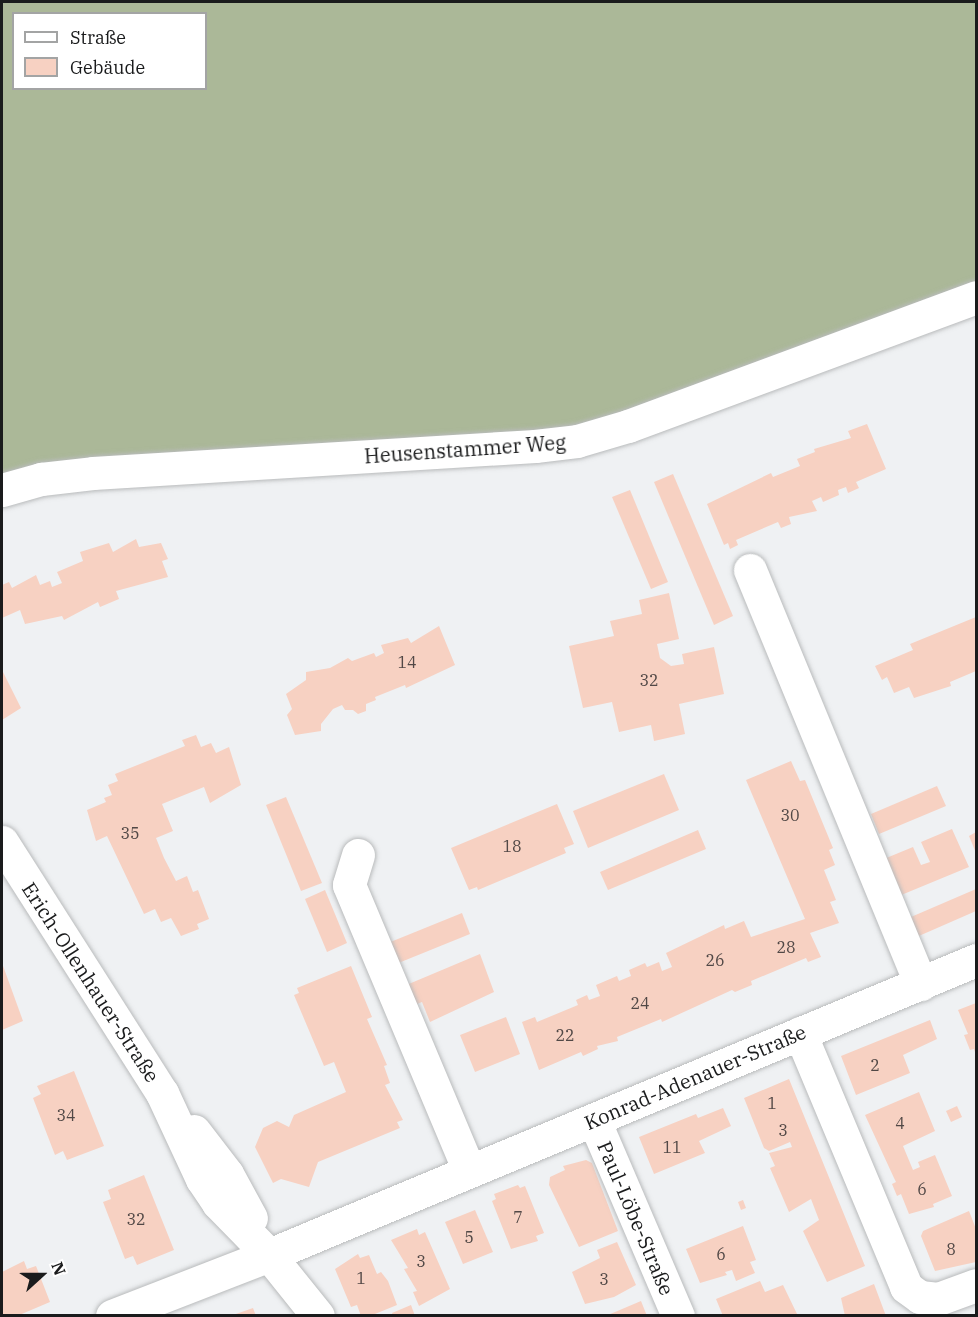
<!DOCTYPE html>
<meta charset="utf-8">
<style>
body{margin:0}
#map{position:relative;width:978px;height:1317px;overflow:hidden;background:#eff1f3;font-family:"IBM Plex Serif",serif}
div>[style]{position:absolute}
.forest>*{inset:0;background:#abb898}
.building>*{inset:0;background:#f7d1c2}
.roads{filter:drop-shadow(0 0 2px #b9bbbc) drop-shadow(0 0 2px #b9bbbc)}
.minor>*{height:33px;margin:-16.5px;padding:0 16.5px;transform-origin:16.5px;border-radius:16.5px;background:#fff}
span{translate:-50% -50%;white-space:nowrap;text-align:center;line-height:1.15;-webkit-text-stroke:4.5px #fff;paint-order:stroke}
.number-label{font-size:16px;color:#514846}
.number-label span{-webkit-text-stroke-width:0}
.street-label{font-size:20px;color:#1a1b1c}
.frame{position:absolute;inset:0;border:3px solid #1a1b1c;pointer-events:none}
.legend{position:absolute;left:12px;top:12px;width:195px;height:78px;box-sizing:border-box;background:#fff;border:2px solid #a3a4a4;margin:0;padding:8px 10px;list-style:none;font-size:18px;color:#1a1b1c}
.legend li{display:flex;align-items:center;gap:12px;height:30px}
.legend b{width:30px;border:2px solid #a3a4a4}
.north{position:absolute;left:12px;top:1245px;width:60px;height:60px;-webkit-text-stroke:4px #fff;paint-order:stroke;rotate:69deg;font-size:16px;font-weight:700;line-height:24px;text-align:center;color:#1a1b1c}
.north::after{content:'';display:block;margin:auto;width:21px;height:27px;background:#1a1b1c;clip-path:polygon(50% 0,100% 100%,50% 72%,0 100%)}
</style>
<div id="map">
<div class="forest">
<div style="clip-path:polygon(evenodd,2px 2px,976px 2px,976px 309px,662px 427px,71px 486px,2px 503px,2px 2px,14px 14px,206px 14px,206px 88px,14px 88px,14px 14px)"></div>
</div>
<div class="building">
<div style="clip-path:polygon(867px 424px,886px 469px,856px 482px,859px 488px,848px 493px,846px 487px,838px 490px,839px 495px,823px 502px,821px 497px,812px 501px,817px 511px,789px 517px,791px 524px,781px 528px,778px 522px,736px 540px,738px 545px,730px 549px,728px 543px,724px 545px,707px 504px,771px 473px,773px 477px,800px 466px,797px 459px,815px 452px,814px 449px,851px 438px,848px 431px)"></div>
<div style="clip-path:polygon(673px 474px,733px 616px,714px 625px,654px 482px)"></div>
<div style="clip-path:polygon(630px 490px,668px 582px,651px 589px,612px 497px)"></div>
<div style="clip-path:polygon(136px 539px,139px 547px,161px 543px,168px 559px,162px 561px,168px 577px,116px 591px,119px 599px,100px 607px,98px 602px,64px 620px,62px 616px,25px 624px,20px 610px,2px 618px,2px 585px,9px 582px,12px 588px,36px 575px,40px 585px,50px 581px,52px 587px,62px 583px,57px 572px,83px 561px,80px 552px,109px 543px,113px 552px)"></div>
<div style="clip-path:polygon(669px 593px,679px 639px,657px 644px,660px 658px,671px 666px,684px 664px,682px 654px,714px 647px,724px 694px,679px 704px,685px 734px,654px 741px,651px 725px,619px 732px,612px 702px,583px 708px,569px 646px,614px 636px,610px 621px,642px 614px,639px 600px)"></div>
<div style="clip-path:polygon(976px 617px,976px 671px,950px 682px,951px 686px,914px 698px,909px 687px,894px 693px,887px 677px,882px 680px,875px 666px,913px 650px,910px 644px)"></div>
<div style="clip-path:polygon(439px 626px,455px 665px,406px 688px,405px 685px,375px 697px,376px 700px,366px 704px,366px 711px,358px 714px,353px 710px,345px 710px,342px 705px,333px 709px,321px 724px,321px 731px,295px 735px,287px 715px,292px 709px,286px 694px,306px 680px,306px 672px,330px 668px,348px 658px,352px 661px,374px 653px,376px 657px,384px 653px,381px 645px,408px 638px,411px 643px)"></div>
<div style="clip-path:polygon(2px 670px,21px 708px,2px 720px)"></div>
<div style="clip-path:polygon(196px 735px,201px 747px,211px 743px,216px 753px,229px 747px,241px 785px,210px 803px,204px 787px,162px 804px,173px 831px,156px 838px,164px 858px,176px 881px,187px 876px,193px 892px,198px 890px,209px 919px,197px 924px,199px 929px,181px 936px,171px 918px,161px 922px,155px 909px,144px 914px,107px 836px,96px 841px,87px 810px,106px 802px,104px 798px,112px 795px,108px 785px,118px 781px,115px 774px,185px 746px,182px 740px)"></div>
<div style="clip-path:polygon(791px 761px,800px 781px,805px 780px,833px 848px,829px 850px,835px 865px,824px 870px,836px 900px,830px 902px,839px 923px,810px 933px,821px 957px,808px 962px,806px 958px,751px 981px,752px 985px,735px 992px,732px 990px,662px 1022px,661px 1019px,617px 1037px,618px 1041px,597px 1046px,598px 1049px,583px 1056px,581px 1052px,539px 1070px,522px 1022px,535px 1017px,537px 1022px,578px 1005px,576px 1000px,587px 995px,589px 1000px,600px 996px,596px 985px,617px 976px,619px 981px,631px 976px,629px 970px,645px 963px,647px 967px,659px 962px,662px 971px,672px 967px,666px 953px,724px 925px,725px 929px,744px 921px,751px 937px,805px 919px,746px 780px)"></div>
<div style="clip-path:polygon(664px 774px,679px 810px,588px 848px,573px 811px)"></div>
<div style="clip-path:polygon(937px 786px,946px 806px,879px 834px,871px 814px)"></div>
<div style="clip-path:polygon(286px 797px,322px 883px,301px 891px,266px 805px)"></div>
<div style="clip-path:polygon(557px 804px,574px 844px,564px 848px,566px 853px,478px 890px,477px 887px,469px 890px,451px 848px)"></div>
<div style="clip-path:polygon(952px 829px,969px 867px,894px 898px,879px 861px,913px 847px,921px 865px,930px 862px,921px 842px)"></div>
<div style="clip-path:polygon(698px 830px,706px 849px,608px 890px,600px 872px)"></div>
<div style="clip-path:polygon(976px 832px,976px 853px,969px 836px)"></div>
<div style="clip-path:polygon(976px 889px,976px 911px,912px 939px,904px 920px)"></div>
<div style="clip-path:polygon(325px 890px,347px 943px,327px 952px,305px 899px)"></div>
<div style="clip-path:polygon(462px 913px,470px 934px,396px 964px,388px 943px)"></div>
<div style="clip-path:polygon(480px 954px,494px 992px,430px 1022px,422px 1002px,412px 1006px,404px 986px)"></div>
<div style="clip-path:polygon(2px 963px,23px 1021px,2px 1030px)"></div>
<div style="clip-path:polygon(351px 966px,372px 1017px,367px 1019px,387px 1065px,384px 1066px,390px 1083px,385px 1085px,403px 1120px,397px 1122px,400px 1128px,318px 1162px,309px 1187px,281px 1179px,273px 1183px,255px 1147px,263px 1128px,277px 1121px,289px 1127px,294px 1115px,346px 1092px,334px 1062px,324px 1066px,294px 995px,299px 993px,297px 988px)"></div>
<div style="clip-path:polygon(976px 1003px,976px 1055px,974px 1049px,970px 1050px,964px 1035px,968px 1034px,958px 1010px)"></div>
<div style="clip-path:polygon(506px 1017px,520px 1054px,475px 1072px,460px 1035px)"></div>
<div style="clip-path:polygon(930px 1020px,937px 1039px,903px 1055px,910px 1073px,856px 1095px,841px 1056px)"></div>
<div style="clip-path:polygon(74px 1071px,104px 1146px,67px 1160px,63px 1151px,55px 1155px,33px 1098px,41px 1094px,37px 1086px)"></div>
<div style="clip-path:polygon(789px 1079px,865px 1266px,827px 1282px,803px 1231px,819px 1220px,811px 1199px,789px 1212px,770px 1168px,775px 1166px,769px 1153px,792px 1147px,790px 1142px,769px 1151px,764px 1148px,744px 1098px)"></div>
<div style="clip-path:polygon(919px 1092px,935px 1131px,903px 1146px,913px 1170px,920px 1167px,918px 1162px,935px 1155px,952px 1196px,933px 1204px,934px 1207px,909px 1214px,901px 1194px,897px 1196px,892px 1184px,896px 1182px,894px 1178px,865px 1115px)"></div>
<div style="clip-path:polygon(957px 1106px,962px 1117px,951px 1122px,946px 1111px)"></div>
<div style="clip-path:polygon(723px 1108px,731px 1126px,699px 1141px,705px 1153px,654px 1174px,639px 1137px,696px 1114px,698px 1118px)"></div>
<div style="clip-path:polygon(586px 1160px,592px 1163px,618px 1231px,579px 1247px,549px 1185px,550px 1177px,565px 1170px,563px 1166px)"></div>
<div style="clip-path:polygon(144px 1175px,174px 1250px,137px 1265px,133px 1256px,125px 1259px,103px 1202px,111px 1199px,108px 1190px)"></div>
<div style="clip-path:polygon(518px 1185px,520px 1188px,525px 1186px,544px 1233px,536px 1236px,538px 1241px,511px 1249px,492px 1201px,496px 1199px,494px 1194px)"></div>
<div style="clip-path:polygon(743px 1200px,746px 1208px,741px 1210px,738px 1202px)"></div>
<div style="clip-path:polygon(475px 1210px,493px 1252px,463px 1264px,445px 1222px)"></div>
<div style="clip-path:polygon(969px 1211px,976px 1229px,976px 1262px,935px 1271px,921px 1236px,923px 1231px)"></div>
<div style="clip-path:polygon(743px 1226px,756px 1260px,750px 1262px,755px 1273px,736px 1281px,732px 1270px,725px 1272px,727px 1275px,700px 1283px,686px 1249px)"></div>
<div style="clip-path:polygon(417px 1229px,419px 1235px,425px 1232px,450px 1289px,419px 1306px,413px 1292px,417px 1291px,404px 1269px,408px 1268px,391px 1240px)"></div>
<div style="clip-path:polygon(617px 1242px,636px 1285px,614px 1297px,585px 1304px,572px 1272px,600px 1258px,597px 1250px)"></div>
<div style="clip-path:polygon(358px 1254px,360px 1258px,369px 1255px,377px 1274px,381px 1272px,388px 1281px,397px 1305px,370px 1316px,361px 1316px,357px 1305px,351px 1307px,335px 1269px)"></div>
<div style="clip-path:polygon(24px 1261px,27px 1269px,36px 1266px,50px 1302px,17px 1316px,2px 1316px,2px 1272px)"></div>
<div style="clip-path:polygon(760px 1281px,765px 1292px,783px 1285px,798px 1316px,723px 1316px,716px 1299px)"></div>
<div style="clip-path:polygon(874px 1284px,886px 1316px,845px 1316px,841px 1298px)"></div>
<div style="clip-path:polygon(641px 1301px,647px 1316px,608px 1316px,608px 1315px)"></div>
<div style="clip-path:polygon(411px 1305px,415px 1316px,393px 1316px,392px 1313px)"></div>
<div style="clip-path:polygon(253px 1308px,256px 1316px,233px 1316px,233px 1315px)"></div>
</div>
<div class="roads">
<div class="minor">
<div style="left:2px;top:490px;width:41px;rotate:-15.8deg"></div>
<div style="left:41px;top:479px;width:52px;rotate:-6.6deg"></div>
<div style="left:93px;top:473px;width:443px;rotate:-3.5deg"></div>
<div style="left:535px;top:446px;width:42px;rotate:-6.8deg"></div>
<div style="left:577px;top:441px;width:53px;rotate:-16.4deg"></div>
<div style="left:628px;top:426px;width:371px;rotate:-20.3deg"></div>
<div style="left:750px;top:570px;width:448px;rotate:67.6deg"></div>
<div style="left:2px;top:842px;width:298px;rotate:57.5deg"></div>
<div style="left:162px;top:1093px;width:95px;rotate:65.1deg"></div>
<div style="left:202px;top:1179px;width:29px;rotate:56deg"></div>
<div style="left:218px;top:1203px;width:73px;rotate:45.6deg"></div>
<div style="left:269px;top:1255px;width:78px;rotate:51.2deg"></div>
<div style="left:358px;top:855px;width:31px;rotate:107deg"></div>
<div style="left:349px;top:885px;width:310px;rotate:67.2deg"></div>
<div style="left:800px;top:1033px;width:275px;rotate:67.3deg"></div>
<div style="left:906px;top:1287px;width:17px;rotate:36deg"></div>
<div style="left:920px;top:1297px;width:18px;rotate:6deg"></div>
<div style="left:938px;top:1299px;width:40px;rotate:-20.2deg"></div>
<div style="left:594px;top:1120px;width:213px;rotate:66.8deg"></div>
<div style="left:194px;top:1131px;width:54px;rotate:52.5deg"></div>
<div style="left:227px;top:1174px;width:50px;rotate:61.4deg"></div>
<div style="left:112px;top:1316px;width:168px;rotate:-21.2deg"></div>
<div style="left:269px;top:1255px;width:766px;rotate:-22.65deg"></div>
</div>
</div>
<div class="number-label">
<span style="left:407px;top:662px">14</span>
<span style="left:649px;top:680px">32</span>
<span style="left:790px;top:815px">30</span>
<span style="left:130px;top:833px">35</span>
<span style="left:512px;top:846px">18</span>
<span style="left:786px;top:947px">28</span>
<span style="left:715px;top:960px">26</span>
<span style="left:640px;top:1003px">24</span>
<span style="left:565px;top:1035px">22</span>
<span style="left:875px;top:1065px">2</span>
<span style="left:772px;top:1103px">1</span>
<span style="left:66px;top:1115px">34</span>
<span style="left:900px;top:1123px">4</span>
<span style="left:783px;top:1130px">3</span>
<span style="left:672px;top:1147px">11</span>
<span style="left:922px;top:1189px">6</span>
<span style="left:518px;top:1217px">7</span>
<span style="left:136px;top:1219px">32</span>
<span style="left:469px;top:1237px">5</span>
<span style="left:951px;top:1249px">8</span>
<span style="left:721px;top:1254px">6</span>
<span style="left:421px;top:1261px">3</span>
<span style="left:361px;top:1278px">1</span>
<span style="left:604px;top:1279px">3</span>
</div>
<div class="street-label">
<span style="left:465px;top:449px;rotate:-4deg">Heusenstammer Weg</span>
<span style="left:91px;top:982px;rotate:57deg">Erich-Ollenhauer-Straße</span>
<span style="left:695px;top:1077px;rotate:-23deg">Konrad-Adenauer-Straße</span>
<span style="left:636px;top:1218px;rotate:67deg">Paul-Löbe-Straße</span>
</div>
<div class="frame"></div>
<ul class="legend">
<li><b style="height:8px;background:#fff"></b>Straße</li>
<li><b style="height:16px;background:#f7d1c2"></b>Gebäude</li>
</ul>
<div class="north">N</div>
</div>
